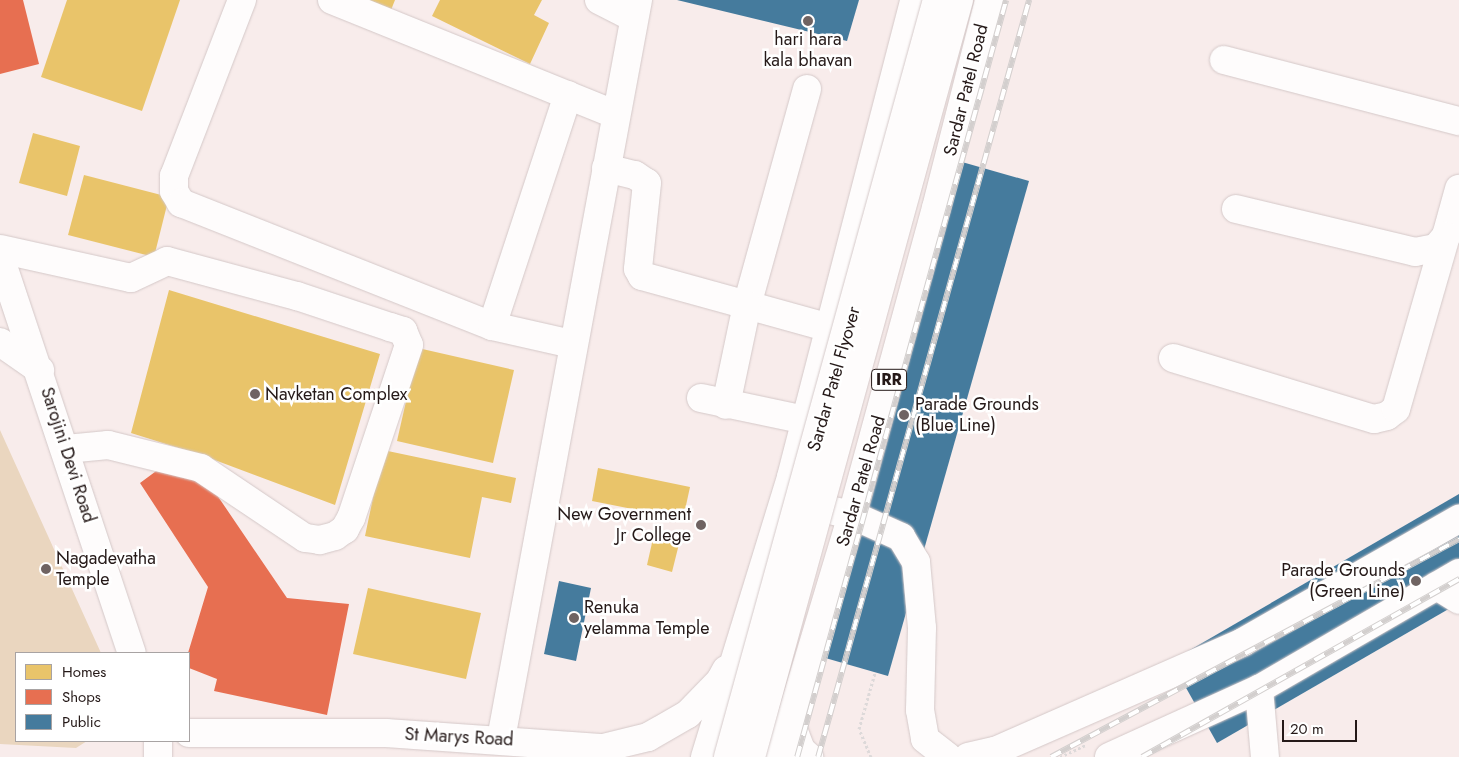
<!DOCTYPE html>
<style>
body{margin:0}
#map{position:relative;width:1459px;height:757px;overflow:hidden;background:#f8eceb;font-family:Jost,sans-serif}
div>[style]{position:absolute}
.green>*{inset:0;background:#ead6bf}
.homes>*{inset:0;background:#e9c46a}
.shops>*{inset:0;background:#e76f51}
.public>*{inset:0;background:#457b9d}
.path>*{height:3px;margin-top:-1.5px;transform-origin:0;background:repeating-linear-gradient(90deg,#ddd9d9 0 2.5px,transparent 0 5px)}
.roads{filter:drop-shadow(0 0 1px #d4c8c8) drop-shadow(0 0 1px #d4c8c8)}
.minor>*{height:28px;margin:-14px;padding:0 14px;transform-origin:14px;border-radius:14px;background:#fefcfc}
.major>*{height:28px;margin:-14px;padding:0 14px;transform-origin:14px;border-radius:14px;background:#fefcfc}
.rail>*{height:5.5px;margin-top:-2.75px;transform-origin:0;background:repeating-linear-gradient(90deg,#fff 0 11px,#d3cfce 0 22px);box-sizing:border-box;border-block:1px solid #d3cfce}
.bridges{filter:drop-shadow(0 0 1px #d4c8c8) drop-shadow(0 0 1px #d4c8c8)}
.major-bridge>*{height:28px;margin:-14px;padding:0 14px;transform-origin:14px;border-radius:14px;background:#fefcfc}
.dots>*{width:14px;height:14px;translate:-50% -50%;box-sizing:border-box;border:2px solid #fff;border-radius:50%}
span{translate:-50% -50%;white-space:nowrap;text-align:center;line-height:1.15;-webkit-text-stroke:5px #fff;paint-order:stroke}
.shield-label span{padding:1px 4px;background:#fff;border:1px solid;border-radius:4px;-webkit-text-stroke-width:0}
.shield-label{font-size:16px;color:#251918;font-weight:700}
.poi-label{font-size:18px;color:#251918}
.left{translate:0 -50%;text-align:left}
.right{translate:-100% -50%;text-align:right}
.street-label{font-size:18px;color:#251918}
.legend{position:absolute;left:15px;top:652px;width:175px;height:90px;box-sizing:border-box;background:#fff;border:1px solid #a8a3a3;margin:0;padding:6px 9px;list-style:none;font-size:15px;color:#251918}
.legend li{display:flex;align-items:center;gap:10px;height:25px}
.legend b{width:25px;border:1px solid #a8a3a3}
.scale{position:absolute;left:1282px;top:720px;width:75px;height:22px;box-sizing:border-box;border:2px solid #251918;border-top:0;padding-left:6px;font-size:15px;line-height:18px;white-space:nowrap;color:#251918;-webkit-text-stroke:4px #fff;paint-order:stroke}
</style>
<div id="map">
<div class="green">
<div style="clip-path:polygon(0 430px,101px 653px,16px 653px,16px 741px,87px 741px,76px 748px,0 744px)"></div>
</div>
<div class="homes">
<div style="clip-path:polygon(67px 0,180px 0,142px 111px,41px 77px)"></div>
<div style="clip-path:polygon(365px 0,395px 0,391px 10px)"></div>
<div style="clip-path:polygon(440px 0,542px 0,534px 15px,549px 23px,530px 64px,432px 16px)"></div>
<div style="clip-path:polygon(33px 133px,80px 146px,67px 196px,19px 183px)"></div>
<div style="clip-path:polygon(84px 175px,169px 197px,154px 257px,68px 235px)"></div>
<div style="clip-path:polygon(169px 290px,380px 354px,335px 505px,204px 456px,131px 433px)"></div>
<div style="clip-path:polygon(418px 348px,514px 370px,493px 463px,397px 441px)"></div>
<div style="clip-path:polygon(383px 450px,516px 478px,511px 503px,482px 497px,470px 558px,365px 536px)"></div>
<div style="clip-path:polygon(598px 468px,690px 487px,683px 519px,592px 501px)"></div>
<div style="clip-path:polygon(654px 534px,680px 540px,672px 572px,647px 565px)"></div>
<div style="clip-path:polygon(368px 588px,481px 613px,466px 679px,353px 654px)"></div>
</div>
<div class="shops">
<div style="clip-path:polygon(0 0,23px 0,39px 64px,0 74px)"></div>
<div style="clip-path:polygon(163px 466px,202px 473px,287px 598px,349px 604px,327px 715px,214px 691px,217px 679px,189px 668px,188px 653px,208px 587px,140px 483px)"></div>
</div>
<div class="public">
<div style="clip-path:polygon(677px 0,859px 0,847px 41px)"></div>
<div style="clip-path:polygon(941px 156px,1029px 181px,888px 676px,801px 651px)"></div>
<div style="clip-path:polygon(1459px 494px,1459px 603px,1217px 743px,1171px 661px)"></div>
<div style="clip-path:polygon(559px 581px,591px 588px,576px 661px,544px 654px)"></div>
</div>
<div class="path">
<div style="left:871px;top:757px;width:30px;rotate:-113deg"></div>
<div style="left:859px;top:729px;width:58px;rotate:-74.1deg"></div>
<div style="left:1060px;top:757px;width:29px;rotate:-25deg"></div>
</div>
<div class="roads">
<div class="minor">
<div style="left:242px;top:0;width:189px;rotate:111.1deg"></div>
<div style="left:174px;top:176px;width:15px;rotate:90deg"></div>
<div style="left:174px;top:191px;width:14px;rotate:60deg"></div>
<div style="left:181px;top:203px;width:334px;rotate:21.6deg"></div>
<div style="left:492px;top:326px;width:82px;rotate:12.7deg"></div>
<div style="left:332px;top:0;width:306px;rotate:22deg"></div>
<div style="left:599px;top:0;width:39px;rotate:27deg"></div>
<div style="left:1224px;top:60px;width:243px;rotate:14.6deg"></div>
<div style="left:807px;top:89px;width:224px;rotate:105.5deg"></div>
<div style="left:747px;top:305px;width:86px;rotate:15.5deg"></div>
<div style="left:606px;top:168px;width:30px;rotate:14deg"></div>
<div style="left:635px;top:175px;width:14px;rotate:34deg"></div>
<div style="left:647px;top:183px;width:86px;rotate:96deg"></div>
<div style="left:638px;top:269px;width:8px;rotate:60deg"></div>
<div style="left:642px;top:276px;width:109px;rotate:15.4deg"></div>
<div style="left:747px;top:305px;width:102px;rotate:101.9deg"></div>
<div style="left:1236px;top:209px;width:184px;rotate:13.5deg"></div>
<div style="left:1415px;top:252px;width:21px;rotate:-11deg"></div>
<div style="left:1436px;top:248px;width:16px;rotate:-50deg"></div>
<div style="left:1446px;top:236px;width:49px;rotate:-74.5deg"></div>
<div style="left:0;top:249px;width:134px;rotate:12.5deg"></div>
<div style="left:131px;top:278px;width:40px;rotate:-25deg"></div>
<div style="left:167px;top:261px;width:135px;rotate:15.1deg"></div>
<div style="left:297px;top:296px;width:98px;rotate:18.4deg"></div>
<div style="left:390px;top:327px;width:14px;rotate:17deg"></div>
<div style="left:403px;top:331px;width:15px;rotate:67deg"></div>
<div style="left:409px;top:345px;width:182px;rotate:108.5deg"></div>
<div style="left:351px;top:518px;width:13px;rotate:119deg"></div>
<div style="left:345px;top:529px;width:12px;rotate:145deg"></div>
<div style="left:335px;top:536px;width:16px;rotate:165deg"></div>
<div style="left:320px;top:540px;width:15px;rotate:-172deg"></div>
<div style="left:305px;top:538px;width:125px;rotate:-146.1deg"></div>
<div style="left:201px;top:468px;width:96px;rotate:-166.1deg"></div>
<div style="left:108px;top:445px;width:42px;rotate:174.6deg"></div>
<div style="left:492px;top:326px;width:243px;rotate:-71.8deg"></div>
<div style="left:1173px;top:358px;width:210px;rotate:16.9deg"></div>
<div style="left:1374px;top:419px;width:13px;rotate:-13deg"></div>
<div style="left:1387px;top:416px;width:11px;rotate:-38deg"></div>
<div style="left:1396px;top:409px;width:180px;rotate:-73.9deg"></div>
<div style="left:701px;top:398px;width:106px;rotate:11.9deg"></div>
<div style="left:797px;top:503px;width:56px;rotate:12.3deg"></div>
<div style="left:852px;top:515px;width:54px;rotate:24.2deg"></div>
<div style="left:901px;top:537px;width:29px;rotate:59deg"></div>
<div style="left:916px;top:562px;width:66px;rotate:84.8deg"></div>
<div style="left:922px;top:628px;width:82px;rotate:91.4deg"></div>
<div style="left:920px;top:710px;width:29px;rotate:80deg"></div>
<div style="left:925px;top:739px;width:29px;rotate:38deg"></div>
<div style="left:1437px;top:586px;width:26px;rotate:32deg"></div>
<div style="left:501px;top:739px;width:752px;rotate:-79.5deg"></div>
</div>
<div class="major">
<div style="left:0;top:257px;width:417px;rotate:71.6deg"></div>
<div style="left:0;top:342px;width:49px;rotate:35deg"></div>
<div style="left:1259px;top:689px;width:68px;rotate:85deg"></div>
<div style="left:790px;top:721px;width:31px;rotate:69deg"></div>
<div style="left:801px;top:750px;width:11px;rotate:41deg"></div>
<div style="left:189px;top:733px;width:197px"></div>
<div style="left:386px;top:733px;width:218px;rotate:4deg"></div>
<div style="left:603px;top:748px;width:46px;rotate:-13.7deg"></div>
<div style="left:648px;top:737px;width:46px;rotate:-29.9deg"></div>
<div style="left:688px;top:714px;width:46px;rotate:-45.9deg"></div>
<div style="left:720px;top:681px;width:13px;rotate:-61deg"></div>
<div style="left:158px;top:757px;width:16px;rotate:-90deg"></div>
<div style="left:705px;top:757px;width:293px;rotate:-72.9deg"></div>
<div style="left:791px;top:477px;width:493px;rotate:-75.5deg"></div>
<div style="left:779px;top:757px;width:253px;rotate:-73.2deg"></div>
<div style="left:852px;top:515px;width:318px;rotate:-74.7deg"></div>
<div style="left:936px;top:208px;width:215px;rotate:-75.7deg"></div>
<div style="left:968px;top:757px;width:28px;rotate:-13deg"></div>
<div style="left:995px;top:751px;width:271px;rotate:-23.7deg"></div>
<div style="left:1243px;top:642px;width:249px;rotate:-29.7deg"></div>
<div style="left:1109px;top:757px;width:165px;rotate:-24.4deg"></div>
<div style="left:1259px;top:689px;width:231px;rotate:-30.1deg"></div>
</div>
</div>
<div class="rail">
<div style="left:797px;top:757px;width:785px;rotate:-74.57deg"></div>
<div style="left:818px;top:757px;width:786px;rotate:-74.43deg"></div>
<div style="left:1051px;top:757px;width:463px;rotate:-28.1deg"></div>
<div style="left:1142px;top:757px;width:364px;rotate:-29.3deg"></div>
</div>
<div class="bridges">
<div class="major-bridge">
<div style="left:728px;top:757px;width:785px;rotate:-74.57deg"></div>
<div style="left:751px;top:757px;width:785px;rotate:-74.64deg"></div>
</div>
</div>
<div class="dots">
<div style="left:808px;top:21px;background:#6f6362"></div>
<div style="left:255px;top:394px;background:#6f6362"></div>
<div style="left:904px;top:415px;background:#6f6362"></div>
<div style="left:701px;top:525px;background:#6f6362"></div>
<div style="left:46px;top:569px;background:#6f6362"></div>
<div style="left:1416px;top:581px;background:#6f6362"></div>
<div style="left:574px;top:618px;background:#6f6362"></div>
</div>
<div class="shield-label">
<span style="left:889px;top:380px">IRR</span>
</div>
<div class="poi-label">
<span style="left:808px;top:50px">hari hara<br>kala bhavan</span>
<span class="left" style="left:265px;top:394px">Navketan Complex</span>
<span class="left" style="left:915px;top:415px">Parade Grounds<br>(Blue Line)</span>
<span class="right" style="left:691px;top:525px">New Government<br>Jr College</span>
<span class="left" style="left:56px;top:569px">Nagadevatha<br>Temple</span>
<span class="right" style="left:1405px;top:581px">Parade Grounds<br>(Green Line)</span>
<span class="left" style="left:584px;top:618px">Renuka<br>yelamma Temple</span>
</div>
<div class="street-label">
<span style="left:966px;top:90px;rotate:-76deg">Sardar Patel Road</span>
<span style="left:834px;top:379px;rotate:-74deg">Sardar Patel Flyover</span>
<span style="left:68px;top:455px;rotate:72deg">Sarojini Devi Road</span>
<span style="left:861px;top:481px;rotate:-74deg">Sardar Patel Road</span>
<span style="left:459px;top:737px;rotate:3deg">St Marys Road</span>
</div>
<ul class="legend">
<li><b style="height:14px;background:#e9c46a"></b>Homes</li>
<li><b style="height:14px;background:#e76f51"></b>Shops</li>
<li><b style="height:14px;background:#457b9d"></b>Public</li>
</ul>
<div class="scale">20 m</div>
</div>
